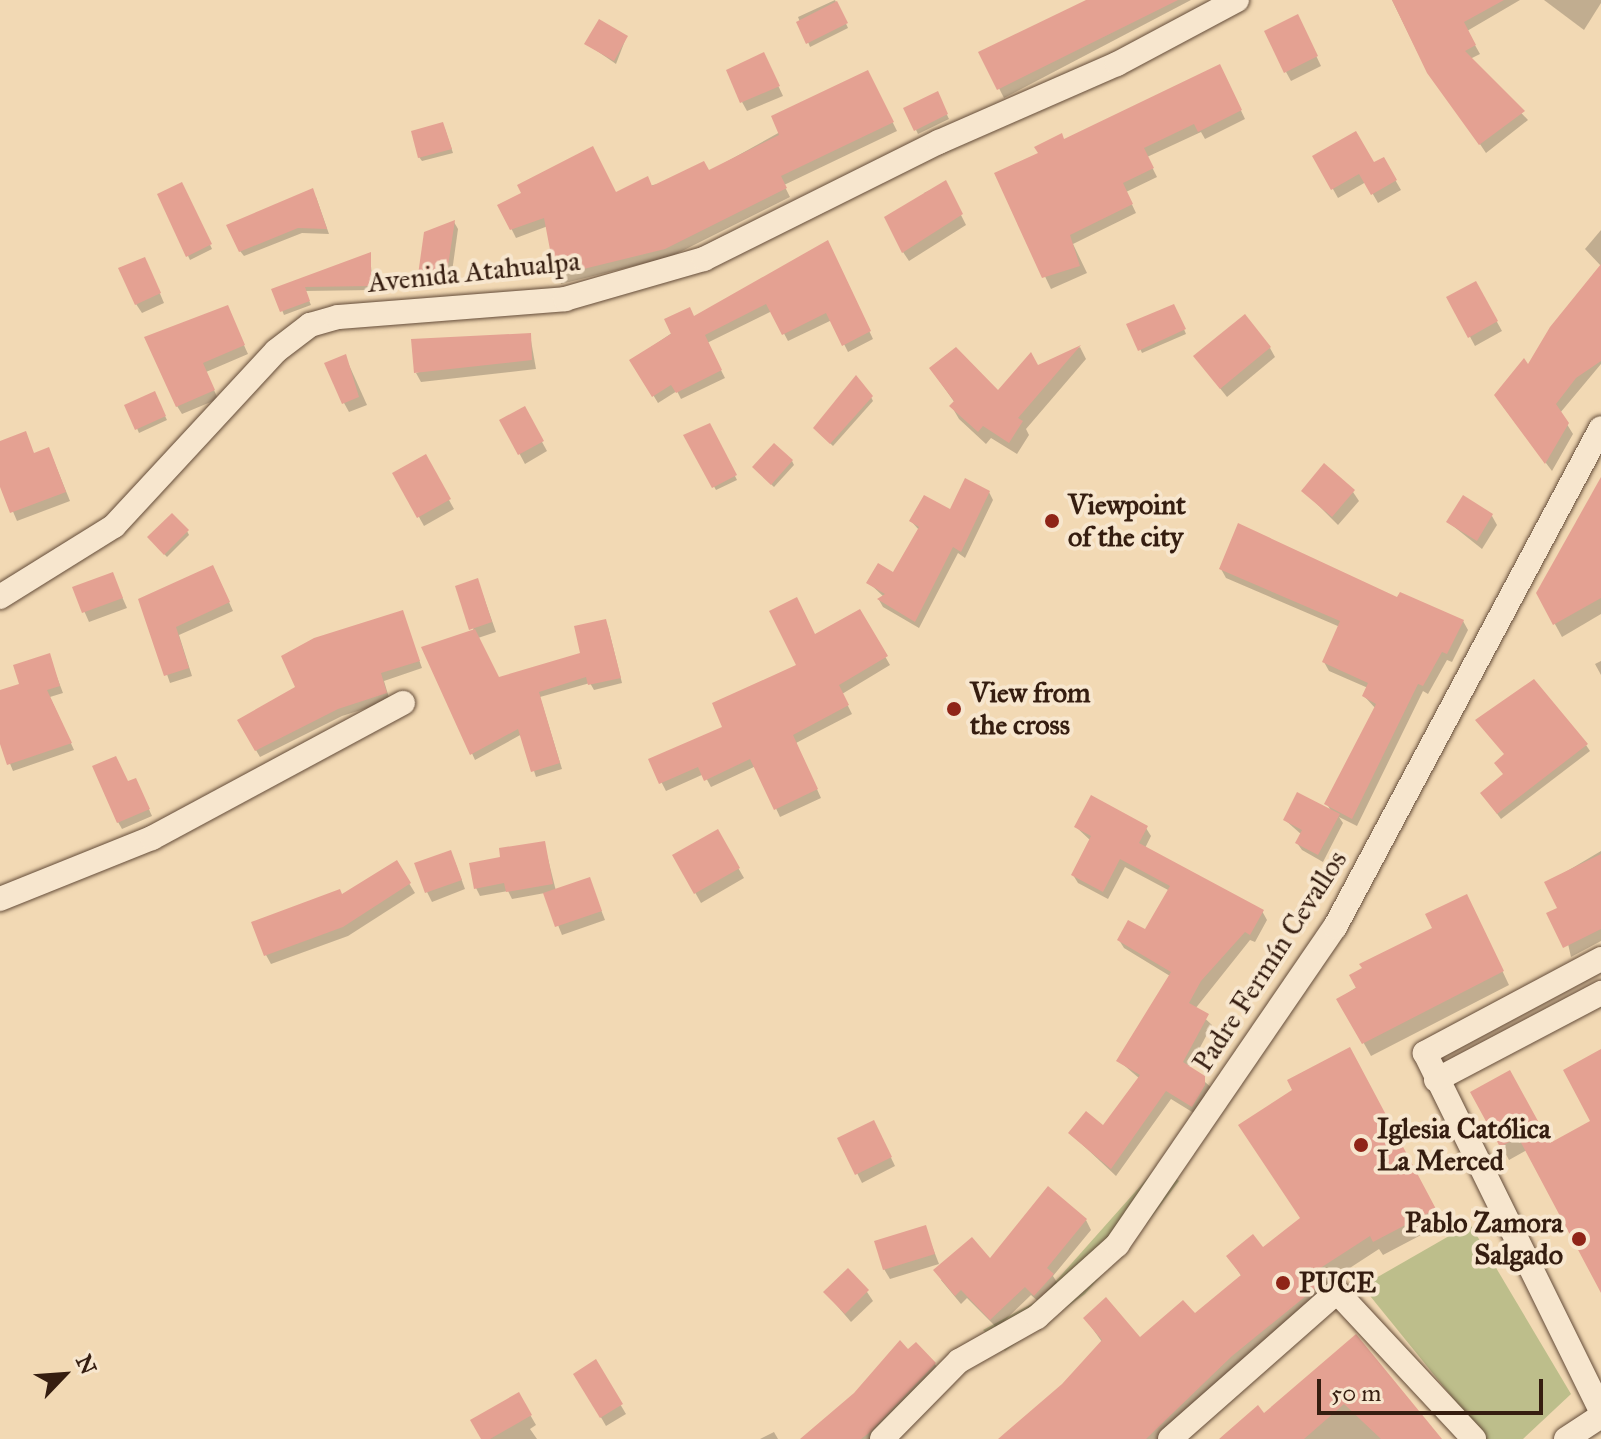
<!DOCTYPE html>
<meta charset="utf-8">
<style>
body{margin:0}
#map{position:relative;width:1601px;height:1439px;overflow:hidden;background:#f2d9b4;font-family:"IM FELL Great Primer",serif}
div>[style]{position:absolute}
.green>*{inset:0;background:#bdbe8b}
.shadow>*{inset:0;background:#0003}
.building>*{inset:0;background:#e4a192}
.roads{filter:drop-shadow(0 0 2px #644c39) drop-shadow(0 0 2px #644c39)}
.street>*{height:24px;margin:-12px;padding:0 12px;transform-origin:12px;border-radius:12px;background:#f7e6ce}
.dots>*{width:22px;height:22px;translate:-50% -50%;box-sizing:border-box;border:4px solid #f7e6ce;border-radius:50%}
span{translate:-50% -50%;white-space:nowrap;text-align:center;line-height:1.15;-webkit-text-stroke:8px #f7e6ce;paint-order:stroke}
.street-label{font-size:28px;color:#351d10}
.poi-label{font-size:28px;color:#351d10;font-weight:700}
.left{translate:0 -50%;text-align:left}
.right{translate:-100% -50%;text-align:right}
.north{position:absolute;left:24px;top:1335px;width:80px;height:80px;-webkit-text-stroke:6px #f7e6ce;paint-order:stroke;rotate:65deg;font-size:22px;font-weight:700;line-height:32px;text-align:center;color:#351d10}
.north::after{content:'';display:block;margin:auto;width:28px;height:36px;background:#351d10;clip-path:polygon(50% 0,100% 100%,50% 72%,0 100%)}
.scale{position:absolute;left:1317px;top:1379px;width:226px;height:36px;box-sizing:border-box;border:4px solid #351d10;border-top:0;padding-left:10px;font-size:24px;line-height:28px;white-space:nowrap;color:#351d10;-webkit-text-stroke:6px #f7e6ce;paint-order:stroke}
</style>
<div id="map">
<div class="green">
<div style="clip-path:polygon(1160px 1164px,1179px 1181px,1144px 1227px,1085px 1294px,1005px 1351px,983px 1330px,1039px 1300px)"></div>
<div style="clip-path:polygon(1470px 1224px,1571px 1394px,1523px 1439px,1486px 1439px,1362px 1286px)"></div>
</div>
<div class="shadow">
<div style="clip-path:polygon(835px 0,848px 28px,810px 47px,798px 17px)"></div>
<div style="clip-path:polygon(1089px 0,1191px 0,1004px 98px,981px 53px)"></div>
<div style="clip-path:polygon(1392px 0,1520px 0,1467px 31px,1480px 54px,1470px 59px,1528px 120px,1486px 153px,1417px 51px)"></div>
<div style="clip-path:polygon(1544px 0,1601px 0,1601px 3px,1584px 30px)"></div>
<div style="clip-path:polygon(1302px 26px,1321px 66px,1291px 81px,1286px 72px)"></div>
<div style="clip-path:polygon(626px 38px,616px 64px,587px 44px)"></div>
<div style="clip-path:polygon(768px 64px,783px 96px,747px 111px,742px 102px)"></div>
<div style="clip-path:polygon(1224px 75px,1245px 119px,1205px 139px,1201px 132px,1147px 157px,1157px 177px,1126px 192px,1136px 213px,1073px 244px,1087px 273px,1051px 289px,996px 174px)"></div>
<div style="clip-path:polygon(872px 81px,897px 131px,784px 185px,790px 197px,670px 257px,561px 284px,548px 226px,516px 238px,500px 206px,615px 194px,708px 172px)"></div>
<div style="clip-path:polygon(937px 94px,949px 119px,918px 134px,906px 109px)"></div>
<div style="clip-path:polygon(445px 129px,453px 153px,422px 161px,419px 157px)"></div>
<div style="clip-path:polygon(1315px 157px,1374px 165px,1383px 159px,1401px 190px,1378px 203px,1366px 182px,1338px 198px)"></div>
<div style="clip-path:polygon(945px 183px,966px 225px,909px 261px,903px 252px,927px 198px,924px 193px)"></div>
<div style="clip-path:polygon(182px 184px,212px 249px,190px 260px,159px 195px)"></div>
<div style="clip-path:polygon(316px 197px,329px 234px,302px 233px,244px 256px,240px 251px)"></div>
<div style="clip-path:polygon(454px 222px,458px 229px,450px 286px,425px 282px,421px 274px)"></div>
<div style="clip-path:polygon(1601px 230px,1601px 266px,1585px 249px)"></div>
<div style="clip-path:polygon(831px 250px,873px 339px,848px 352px,832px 320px,788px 341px,772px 311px,707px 343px,725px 378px,681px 399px,677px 391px,658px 403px,632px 360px,694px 318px)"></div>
<div style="clip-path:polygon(370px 254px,373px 290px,305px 291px,311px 305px,284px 315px,274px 290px)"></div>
<div style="clip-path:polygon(1601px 267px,1601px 364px,1560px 413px,1573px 434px,1552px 471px,1502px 405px)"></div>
<div style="clip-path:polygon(149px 268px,164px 303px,142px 313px,136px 304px)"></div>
<div style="clip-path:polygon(1476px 284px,1502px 331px,1475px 346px,1449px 298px)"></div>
<div style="clip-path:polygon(227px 308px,248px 354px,206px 372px,218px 399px,182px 414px,177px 406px)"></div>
<div style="clip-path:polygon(1176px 310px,1186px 334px,1142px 353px,1129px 325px)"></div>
<div style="clip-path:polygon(530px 335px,536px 369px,421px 382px,416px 373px)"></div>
<div style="clip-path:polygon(1080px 347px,1086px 359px,1026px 429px,1029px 435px,1017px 454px,991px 438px,986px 444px,959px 419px,952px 407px,955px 403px,931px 369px,998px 393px)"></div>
<div style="clip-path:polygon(1270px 348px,1275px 357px,1227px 397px,1195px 357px)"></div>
<div style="clip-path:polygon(345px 356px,367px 405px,349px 412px,344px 403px)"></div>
<div style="clip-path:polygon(154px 394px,167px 420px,139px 433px,127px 406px)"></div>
<div style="clip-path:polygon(871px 397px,873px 401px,833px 446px,818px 432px)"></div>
<div style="clip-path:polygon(524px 409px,547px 451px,525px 464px,502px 421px)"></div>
<div style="clip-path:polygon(709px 425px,737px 480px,716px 490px,686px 436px)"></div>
<div style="clip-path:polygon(0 443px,53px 459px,70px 501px,17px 521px,0 481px)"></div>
<div style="clip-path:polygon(425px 457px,454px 509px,424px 526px,395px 474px)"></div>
<div style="clip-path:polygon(792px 461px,794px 465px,774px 487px,754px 468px)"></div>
<div style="clip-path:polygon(1601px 481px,1601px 614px,1562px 637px,1538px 593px)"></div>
<div style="clip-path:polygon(989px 492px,993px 500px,965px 558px,958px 553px,919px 628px,883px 607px,879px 600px,884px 597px,869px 583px,894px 575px,919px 530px,911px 521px,950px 512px)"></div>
<div style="clip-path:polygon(1353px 492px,1359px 501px,1338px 525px,1307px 494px)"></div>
<div style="clip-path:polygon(1492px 516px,1497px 525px,1482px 549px,1448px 522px)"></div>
<div style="clip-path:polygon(187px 531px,189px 535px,167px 557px,152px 541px)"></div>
<div style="clip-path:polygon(1221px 569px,1398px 599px,1463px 621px,1468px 630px,1452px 662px,1447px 660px,1428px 694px,1423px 691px,1357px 826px,1339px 817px,1343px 823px,1323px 862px,1302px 850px,1297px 843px,1302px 835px,1285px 820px,1331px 811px,1327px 804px,1376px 709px,1364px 696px,1368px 688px,1329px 671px,1324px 662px,1340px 627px,1226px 578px)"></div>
<div style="clip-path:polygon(112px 574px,127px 608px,89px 622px,74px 588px)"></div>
<div style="clip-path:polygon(217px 575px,233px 611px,179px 635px,192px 676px,170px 683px,141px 600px)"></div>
<div style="clip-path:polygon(478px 581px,496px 632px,478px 638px,499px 679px,583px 654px,605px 621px,608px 627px,622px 683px,594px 690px,590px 683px,540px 697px,562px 769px,536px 777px,522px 734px,475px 760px,424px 648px,473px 632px)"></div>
<div style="clip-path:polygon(859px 611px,890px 665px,842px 694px,852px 714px,796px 743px,821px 798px,780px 817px,756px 766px,711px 787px,704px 774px,666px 791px,650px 760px,725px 728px,798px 666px,815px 637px)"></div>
<div style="clip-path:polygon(402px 612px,422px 668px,384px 681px,390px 701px,342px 716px,260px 757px,239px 721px,298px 688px)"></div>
<div style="clip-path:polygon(49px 656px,63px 693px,50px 697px,74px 750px,13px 771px,0 739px,0 692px,21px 686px)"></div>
<div style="clip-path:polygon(1601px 661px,1601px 675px,1595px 664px)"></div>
<div style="clip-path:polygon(1586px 745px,1590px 751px,1501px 819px,1486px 799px)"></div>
<div style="clip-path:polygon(128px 784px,139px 787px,152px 816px,122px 829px,118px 822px)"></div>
<div style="clip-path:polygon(1076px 827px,1146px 828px,1151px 836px,1145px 848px,1262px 911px,1267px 920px,1255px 942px,1250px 940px,1195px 1009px,1212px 1025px,1189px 1068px,1213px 1089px,1197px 1115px,1171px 1099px,1116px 1176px,1070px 1133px,1104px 1128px,1140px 1079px,1119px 1061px,1170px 976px,1124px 948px,1119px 940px,1146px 932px,1170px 891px,1125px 867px,1108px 899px,1078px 883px,1073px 875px,1091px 841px)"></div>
<div style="clip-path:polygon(717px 831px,744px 878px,701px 903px,674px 855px)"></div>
<div style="clip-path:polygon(544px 843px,556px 891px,589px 879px,605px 920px,562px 935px,545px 893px,512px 899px,508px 891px,480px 896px,476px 888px)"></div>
<div style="clip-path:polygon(1601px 851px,1601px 941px,1571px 957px,1560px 909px,1547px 883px)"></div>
<div style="clip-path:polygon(396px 862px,415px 893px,348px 936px,271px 964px,266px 955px,342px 896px)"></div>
<div style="clip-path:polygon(455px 862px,465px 889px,432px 902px,427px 892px)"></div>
<div style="clip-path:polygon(1473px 909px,1509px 985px,1371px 1056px,1339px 999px)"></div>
<div style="clip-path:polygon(1601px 1051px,1601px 1289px,1527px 1150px,1509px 1160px,1473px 1092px,1549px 1146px,1593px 1121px)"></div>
<div style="clip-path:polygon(1357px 1063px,1442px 1224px,1383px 1255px,1379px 1249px,1316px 1290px,1323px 1302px,1163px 1439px,1001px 1439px,1063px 1385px,1102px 1342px,1085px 1318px,1140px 1340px,1194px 1316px,1242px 1277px,1228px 1256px,1262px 1250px,1301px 1219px)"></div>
<div style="clip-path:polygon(878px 1131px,895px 1166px,862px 1183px,840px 1139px)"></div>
<div style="clip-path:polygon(1086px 1220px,1091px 1230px,1053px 1276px,1058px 1284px,1041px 1304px,1031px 1295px,997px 1328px,967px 1298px,961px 1304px,941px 1280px)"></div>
<div style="clip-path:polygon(925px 1228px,939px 1264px,890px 1279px,884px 1269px)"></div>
<div style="clip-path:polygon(867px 1292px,873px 1301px,851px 1322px,826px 1293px)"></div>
<div style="clip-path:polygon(1356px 1337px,1440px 1439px,1237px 1439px,1264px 1415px)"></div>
<div style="clip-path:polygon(908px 1352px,935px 1364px,940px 1373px,871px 1439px,803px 1439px)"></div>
<div style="clip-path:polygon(595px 1362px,626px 1414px,606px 1426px,576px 1374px)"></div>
<div style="clip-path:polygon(518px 1394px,536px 1425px,530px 1429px,537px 1439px,483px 1439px)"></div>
<div style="clip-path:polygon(774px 1432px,778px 1439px,760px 1439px)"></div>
</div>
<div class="building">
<div style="clip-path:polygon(1086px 0,1178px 0,997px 90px,978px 52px)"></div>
<div style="clip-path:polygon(1392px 0,1504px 0,1464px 22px,1476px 45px,1465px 51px,1525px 111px,1479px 145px,1427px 73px)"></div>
<div style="clip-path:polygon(837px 1px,848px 23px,806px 44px,796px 22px)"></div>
<div style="clip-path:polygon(1298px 14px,1318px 56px,1284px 73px,1264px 31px)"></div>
<div style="clip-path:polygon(599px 19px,628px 36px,614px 61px,584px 44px)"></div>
<div style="clip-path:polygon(764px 52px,780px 86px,740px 103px,726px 70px)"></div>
<div style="clip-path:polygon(1220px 64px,1242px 110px,1198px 132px,1194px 124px,1144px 148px,1154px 168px,1123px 183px,1133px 204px,1070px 235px,1080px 266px,1042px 278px,994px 173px,1038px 153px,1034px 147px,1062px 133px,1064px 139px)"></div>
<div style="clip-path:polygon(868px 70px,894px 122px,781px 176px,787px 188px,665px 249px,555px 276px,544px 218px,510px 230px,497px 205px,521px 193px,517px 185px,593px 146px,616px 192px,648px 176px,652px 186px,704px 161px,709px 170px,779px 135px,771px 116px)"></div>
<div style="clip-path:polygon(938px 91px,948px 114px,914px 131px,903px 108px)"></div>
<div style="clip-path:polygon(443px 122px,452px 149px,418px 158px,411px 131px)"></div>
<div style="clip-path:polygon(1356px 131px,1374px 162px,1384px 157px,1397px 180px,1371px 195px,1359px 174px,1331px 190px,1312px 156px)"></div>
<div style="clip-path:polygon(946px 180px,963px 214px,902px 253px,884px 217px)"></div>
<div style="clip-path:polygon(182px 182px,212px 244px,186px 257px,157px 194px)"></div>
<div style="clip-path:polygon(313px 188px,327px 229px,298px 228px,239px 252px,226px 225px)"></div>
<div style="clip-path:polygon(455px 220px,446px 279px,418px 275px,424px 232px)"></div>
<div style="clip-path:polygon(828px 240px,871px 331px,842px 346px,826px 313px,782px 335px,766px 304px,705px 335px,722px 370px,676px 393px,671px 385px,652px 397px,629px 360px,671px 334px,664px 319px,690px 307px,694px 316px)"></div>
<div style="clip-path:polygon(371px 252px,371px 286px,305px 287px,310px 301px,280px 312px,271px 289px)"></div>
<div style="clip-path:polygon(145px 257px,161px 293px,135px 305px,118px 268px)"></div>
<div style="clip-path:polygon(1601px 264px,1601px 361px,1576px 378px,1556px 404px,1569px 423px,1545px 464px,1494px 395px,1524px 358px,1528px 364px,1550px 327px)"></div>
<div style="clip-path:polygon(1476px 281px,1498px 321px,1468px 338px,1446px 297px)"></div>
<div style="clip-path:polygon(1174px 304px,1186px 329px,1138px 351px,1126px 324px)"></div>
<div style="clip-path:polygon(228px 305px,245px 345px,203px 363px,215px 390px,176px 407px,144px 337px)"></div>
<div style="clip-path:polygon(1245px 314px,1271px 347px,1220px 389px,1193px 356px)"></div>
<div style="clip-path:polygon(531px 333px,532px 360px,414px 373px,411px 339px)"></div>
<div style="clip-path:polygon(1081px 345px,1018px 418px,1023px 421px,1009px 443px,983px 426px,978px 432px,949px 406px,954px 401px,929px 368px,956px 347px,998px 390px,1031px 352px,1038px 365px)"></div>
<div style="clip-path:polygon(346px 354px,359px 397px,342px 404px,324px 363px)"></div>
<div style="clip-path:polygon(856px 375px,873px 396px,830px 444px,813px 428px)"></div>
<div style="clip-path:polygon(155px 391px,166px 416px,135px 430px,124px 405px)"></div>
<div style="clip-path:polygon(525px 406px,544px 441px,518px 455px,499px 420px)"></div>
<div style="clip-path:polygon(710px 423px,737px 475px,712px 488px,683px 435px)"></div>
<div style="clip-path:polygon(26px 431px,34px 453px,49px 447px,66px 492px,10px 513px,0 487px,0 441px)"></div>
<div style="clip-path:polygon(774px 443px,793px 460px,771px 485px,752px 467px)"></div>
<div style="clip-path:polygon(426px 454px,451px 499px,417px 518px,392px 473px)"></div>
<div style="clip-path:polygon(1324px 463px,1355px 490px,1332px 517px,1301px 491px)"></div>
<div style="clip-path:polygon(1601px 477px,1601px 598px,1553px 625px,1536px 593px)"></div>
<div style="clip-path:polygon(965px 478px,990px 491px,961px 552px,953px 547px,915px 622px,877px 599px,885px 594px,866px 583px,878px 563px,893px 572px,919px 527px,909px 521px,924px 495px,950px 509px)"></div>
<div style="clip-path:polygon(1463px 495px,1493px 514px,1477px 541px,1446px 522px)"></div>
<div style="clip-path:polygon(172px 513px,189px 530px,164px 555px,147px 537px)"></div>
<div style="clip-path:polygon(1238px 523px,1397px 597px,1400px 592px,1464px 620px,1447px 654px,1442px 652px,1423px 686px,1418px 684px,1352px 819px,1324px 804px,1376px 704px,1362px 696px,1368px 683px,1322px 662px,1340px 621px,1219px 569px)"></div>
<div style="clip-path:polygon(213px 565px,230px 602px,176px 627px,189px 668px,164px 676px,138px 599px)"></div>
<div style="clip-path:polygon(113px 572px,123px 598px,82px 613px,72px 587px)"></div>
<div style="clip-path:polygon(478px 578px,492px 622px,469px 630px,455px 586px)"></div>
<div style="clip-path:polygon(797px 597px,815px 634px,860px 609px,888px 656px,839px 685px,849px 705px,793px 735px,818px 789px,774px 810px,750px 759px,704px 781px,698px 767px,659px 784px,648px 759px,722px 727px,712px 703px,796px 665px,769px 611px)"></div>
<div style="clip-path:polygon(403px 610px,420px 661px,381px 673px,387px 693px,338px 709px,255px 751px,237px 720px,295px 687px,281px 656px,314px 638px)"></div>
<div style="clip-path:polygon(606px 619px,621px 678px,588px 685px,586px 677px,539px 692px,560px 763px,531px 772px,518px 729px,470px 755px,421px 647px,475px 629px,499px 677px,580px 653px,574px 626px)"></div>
<div style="clip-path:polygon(50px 653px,60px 686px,47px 690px,72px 743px,7px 765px,0 744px,0 690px,19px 684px,13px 665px)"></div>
<div style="clip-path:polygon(1534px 679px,1588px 744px,1497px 814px,1480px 793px,1503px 774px,1494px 763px,1504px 754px,1475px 720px)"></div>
<div style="clip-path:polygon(116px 756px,128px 781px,136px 778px,150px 809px,117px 823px,92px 766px)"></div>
<div style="clip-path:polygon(1297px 792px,1340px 814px,1318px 855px,1295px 843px,1302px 830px,1283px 820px)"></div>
<div style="clip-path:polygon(1091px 795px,1148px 826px,1139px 843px,1264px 910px,1250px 935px,1245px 932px,1201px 981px,1189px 1003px,1209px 1014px,1183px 1062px,1205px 1076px,1205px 1085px,1192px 1107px,1166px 1091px,1111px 1169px,1068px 1133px,1086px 1111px,1103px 1125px,1140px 1075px,1116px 1061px,1171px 972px,1117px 940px,1128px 920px,1145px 929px,1170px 886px,1120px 859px,1103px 892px,1071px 875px,1091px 836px,1074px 827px)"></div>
<div style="clip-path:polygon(718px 829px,740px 868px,694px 894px,672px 855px)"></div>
<div style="clip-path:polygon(545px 841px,553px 884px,506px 892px,504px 883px,474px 889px,469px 863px,500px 857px,499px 848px)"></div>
<div style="clip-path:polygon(451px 850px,462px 880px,425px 893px,414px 863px)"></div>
<div style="clip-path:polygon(1601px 854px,1601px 929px,1563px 948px,1546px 913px,1557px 908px,1544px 882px)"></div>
<div style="clip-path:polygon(397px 860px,411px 883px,343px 927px,264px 956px,251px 922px,340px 889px,342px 894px)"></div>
<div style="clip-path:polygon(590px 877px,602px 911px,555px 927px,543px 893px)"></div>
<div style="clip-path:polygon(1467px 894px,1504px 971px,1362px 1044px,1336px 999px,1356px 988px,1349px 975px,1362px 968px,1359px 964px,1432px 928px,1425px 914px)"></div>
<div style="clip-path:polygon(1350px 1047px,1436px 1209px,1373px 1242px,1370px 1236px,1308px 1276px,1317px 1287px,1232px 1356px,1146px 1439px,998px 1439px,1062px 1384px,1102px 1340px,1083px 1318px,1106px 1297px,1140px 1337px,1183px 1300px,1195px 1313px,1241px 1275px,1226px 1256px,1253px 1234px,1263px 1247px,1300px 1218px,1238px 1125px,1292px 1090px,1287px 1080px)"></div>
<div style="clip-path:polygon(1601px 1049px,1601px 1293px,1518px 1137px,1500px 1147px,1470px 1092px,1510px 1070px,1550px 1143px,1590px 1121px,1563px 1070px)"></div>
<div style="clip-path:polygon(874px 1120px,892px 1157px,855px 1175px,837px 1138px)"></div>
<div style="clip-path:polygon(1048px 1186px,1087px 1219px,1047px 1268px,1054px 1274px,1034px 1296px,1025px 1287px,990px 1320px,961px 1290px,955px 1296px,933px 1270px,972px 1237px,990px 1258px)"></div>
<div style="clip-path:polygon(926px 1225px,935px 1254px,883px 1270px,874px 1241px)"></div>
<div style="clip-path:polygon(848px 1268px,869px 1290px,845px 1314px,823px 1292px)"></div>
<div style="clip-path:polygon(1356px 1334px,1442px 1439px,1381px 1439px,1344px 1404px,1304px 1439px,1219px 1439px,1258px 1405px,1264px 1413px)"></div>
<div style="clip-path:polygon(900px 1340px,908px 1349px,916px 1342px,936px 1363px,869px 1433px,861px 1439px,800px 1439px,854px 1393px)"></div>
<div style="clip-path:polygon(596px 1359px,623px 1404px,600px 1418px,573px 1374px)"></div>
<div style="clip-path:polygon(519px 1392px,532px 1415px,490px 1439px,481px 1439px,470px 1420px)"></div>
</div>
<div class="roads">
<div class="street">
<div style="left:0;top:597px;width:134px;rotate:-31.9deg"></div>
<div style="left:114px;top:526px;width:238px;rotate:-47.2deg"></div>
<div style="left:276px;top:351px;width:43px;rotate:-37.4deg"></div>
<div style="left:310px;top:325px;width:29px;rotate:-16deg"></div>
<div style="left:338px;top:317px;width:228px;rotate:-4.5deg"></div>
<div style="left:565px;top:299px;width:145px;rotate:-16.1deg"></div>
<div style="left:704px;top:259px;width:263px;rotate:-26.5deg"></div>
<div style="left:939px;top:142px;width:194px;rotate:-23.7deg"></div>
<div style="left:1117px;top:64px;width:136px;rotate:-28.1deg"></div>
<div style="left:0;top:899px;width:164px;rotate:-21.9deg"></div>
<div style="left:152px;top:838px;width:285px;rotate:-28.3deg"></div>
<div style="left:1601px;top:959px;width:200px;rotate:151.9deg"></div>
<div style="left:1425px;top:1053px;width:398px;rotate:63.8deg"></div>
<div style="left:1436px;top:1080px;width:187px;rotate:-27.8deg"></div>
<div style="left:882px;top:1439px;width:110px;rotate:-45.4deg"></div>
<div style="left:959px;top:1361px;width:90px;rotate:-29.4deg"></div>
<div style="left:1037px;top:1317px;width:108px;rotate:-42deg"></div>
<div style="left:1117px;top:1245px;width:386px;rotate:-55.6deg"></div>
<div style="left:1335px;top:927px;width:565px;rotate:-61.94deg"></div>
<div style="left:1170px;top:1439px;width:222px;rotate:-41.4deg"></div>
<div style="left:1337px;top:1292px;width:201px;rotate:47deg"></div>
<div style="left:1566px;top:1439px;width:42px;rotate:-33.3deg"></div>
</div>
</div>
<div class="dots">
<div style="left:1052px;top:521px;background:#8f2418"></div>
<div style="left:954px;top:709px;background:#8f2418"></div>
<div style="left:1361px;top:1145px;background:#8f2418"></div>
<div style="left:1579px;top:1239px;background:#8f2418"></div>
<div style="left:1283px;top:1283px;background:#8f2418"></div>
</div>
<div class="street-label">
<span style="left:474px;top:272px;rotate:-6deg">Avenida Atahualpa</span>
<span style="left:1270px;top:961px;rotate:-57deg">Padre Fermín Cevallos</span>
</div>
<div class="poi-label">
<span class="left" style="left:1068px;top:521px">Viewpoint<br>of the city</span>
<span class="left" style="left:970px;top:709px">View from<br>the cross</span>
<span class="left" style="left:1377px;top:1145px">Iglesia Católica<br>La Merced</span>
<span class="right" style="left:1563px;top:1239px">Pablo Zamora<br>Salgado</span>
<span class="left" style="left:1299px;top:1283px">PUCE</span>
</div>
<div class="north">N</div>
<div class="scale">50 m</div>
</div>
